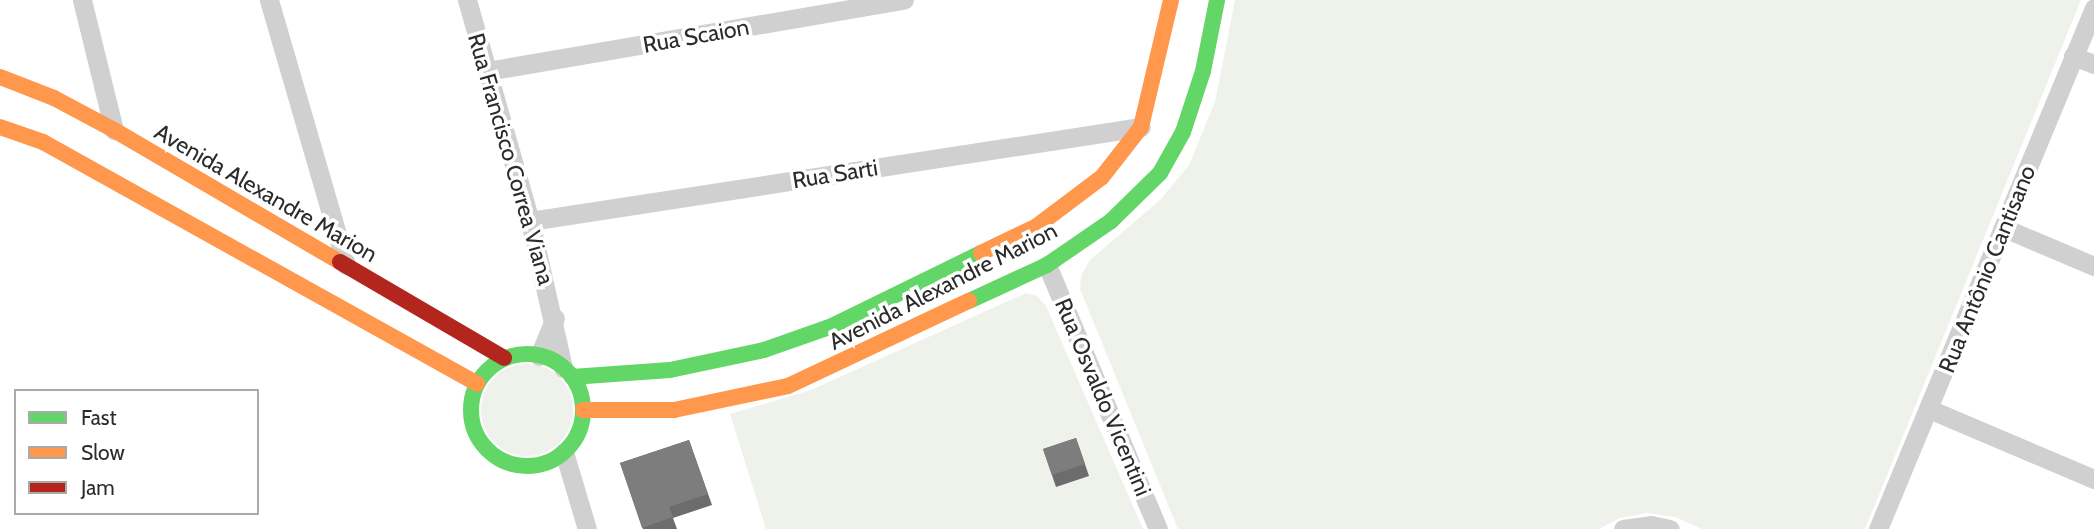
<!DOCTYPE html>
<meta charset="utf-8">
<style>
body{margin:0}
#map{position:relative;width:2094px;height:529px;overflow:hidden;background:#fff;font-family:Cabin,sans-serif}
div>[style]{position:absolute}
.green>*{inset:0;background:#eef2eb}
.round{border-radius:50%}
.street>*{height:19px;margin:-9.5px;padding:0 9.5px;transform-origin:9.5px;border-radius:9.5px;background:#d0d0d0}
.fast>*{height:16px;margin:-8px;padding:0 8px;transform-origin:8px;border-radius:8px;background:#63d668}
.fast>.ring{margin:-8px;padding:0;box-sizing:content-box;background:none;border:16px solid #63d668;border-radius:50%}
.slow>*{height:16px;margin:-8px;padding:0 8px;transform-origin:8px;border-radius:8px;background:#ff974d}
.jam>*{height:16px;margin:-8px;padding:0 8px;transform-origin:8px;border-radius:8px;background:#b3261e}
.wall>*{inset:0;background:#6c6c6c}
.building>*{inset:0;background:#7d7d7d}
span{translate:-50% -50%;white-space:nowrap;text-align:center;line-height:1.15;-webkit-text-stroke:7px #fff;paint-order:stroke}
.street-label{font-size:23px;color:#2b2b2b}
.legend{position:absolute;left:14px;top:389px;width:245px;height:126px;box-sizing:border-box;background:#fff;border:2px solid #aaa;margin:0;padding:9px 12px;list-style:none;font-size:21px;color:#2b2b2b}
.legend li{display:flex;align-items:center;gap:14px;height:35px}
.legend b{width:35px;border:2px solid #aaa}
</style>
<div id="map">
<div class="green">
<div style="clip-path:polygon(1235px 0,2081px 0,1865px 529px,1702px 529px,1675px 517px,1647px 513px,1620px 518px,1599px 529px,1178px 529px,1080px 289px,1081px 276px,1090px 260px,1161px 199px,1189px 165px,1215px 102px)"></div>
<div style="clip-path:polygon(1026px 293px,1037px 296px,1046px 306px,1143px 529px,766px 529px,730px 414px,811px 390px)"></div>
<div class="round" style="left:481px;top:364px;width:92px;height:92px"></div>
</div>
<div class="street">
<div style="left:82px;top:0;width:134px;rotate:76.2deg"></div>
<div style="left:269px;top:0;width:276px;rotate:73.8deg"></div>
<div style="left:467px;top:0;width:230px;rotate:74.1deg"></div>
<div style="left:530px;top:221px;width:151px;rotate:77.3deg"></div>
<div style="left:2073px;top:56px;width:22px;rotate:21deg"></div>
<div style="left:487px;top:71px;width:423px;rotate:-9.7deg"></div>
<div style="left:530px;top:221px;width:618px;rotate:-8.75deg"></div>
<div style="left:2004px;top:228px;width:98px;rotate:22.9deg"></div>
<div style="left:1047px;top:265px;width:286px;rotate:67.2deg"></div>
<div style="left:539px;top:356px;width:41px;rotate:-67.2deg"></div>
<div style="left:1929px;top:409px;width:179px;rotate:23deg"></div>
<div style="left:564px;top:452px;width:80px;rotate:73.4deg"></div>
<div style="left:1623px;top:529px;width:28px;rotate:-8deg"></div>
<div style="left:1651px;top:525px;width:19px;rotate:12deg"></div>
<div style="left:1878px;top:529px;width:564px;rotate:-67.48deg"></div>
</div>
<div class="fast">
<div style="left:969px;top:301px;width:86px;rotate:-24.8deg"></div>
<div style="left:1047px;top:265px;width:78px;rotate:-34.5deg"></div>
<div style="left:1111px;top:221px;width:69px;rotate:-44.4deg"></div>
<div style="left:1160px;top:173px;width:47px;rotate:-60.7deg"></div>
<div style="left:1183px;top:132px;width:64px;rotate:-71.8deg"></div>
<div style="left:1203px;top:71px;width:72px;rotate:-78.8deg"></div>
<div class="ring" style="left:471px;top:354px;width:96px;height:96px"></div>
<div style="left:572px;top:377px;width:98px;rotate:-4.1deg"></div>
<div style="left:670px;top:370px;width:96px;rotate:-12deg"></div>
<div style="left:764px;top:350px;width:72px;rotate:-19.4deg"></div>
<div style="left:832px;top:326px;width:166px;rotate:-26.1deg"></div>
</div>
<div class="slow">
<div style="left:0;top:77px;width:58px;rotate:21.3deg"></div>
<div style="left:54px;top:98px;width:68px;rotate:28.1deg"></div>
<div style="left:114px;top:130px;width:262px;rotate:30.3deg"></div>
<div style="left:0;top:127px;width:46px;rotate:19.2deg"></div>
<div style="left:43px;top:142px;width:497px;rotate:29.1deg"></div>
<div style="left:981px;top:253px;width:62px;rotate:-25.7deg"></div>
<div style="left:1037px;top:226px;width:81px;rotate:-37deg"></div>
<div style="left:1102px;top:177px;width:63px;rotate:-52deg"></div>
<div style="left:1141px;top:127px;width:130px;rotate:-76.7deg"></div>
<div style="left:583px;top:410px;width:91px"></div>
<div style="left:674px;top:410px;width:116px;rotate:-11.9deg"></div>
<div style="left:788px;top:386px;width:200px;rotate:-25.2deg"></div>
</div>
<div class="jam">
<div style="left:340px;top:262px;width:190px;rotate:30.3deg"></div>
</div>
<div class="wall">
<div style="clip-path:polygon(1076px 438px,1089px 476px,1056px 487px,1043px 449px)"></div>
<div style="clip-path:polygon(689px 440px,712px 505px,673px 518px,677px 529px,643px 529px,620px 463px)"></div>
</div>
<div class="building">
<div style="clip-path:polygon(1076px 438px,1085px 464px,1052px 475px,1043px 449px)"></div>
<div style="clip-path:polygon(689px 440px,708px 494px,669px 507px,673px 517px,642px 528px,620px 463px)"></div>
</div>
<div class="street-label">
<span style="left:696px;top:36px;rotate:-10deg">Rua Scaion</span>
<span style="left:511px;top:159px;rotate:74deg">Rua Francisco Correa Viana</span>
<span style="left:835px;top:174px;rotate:-9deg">Rua Sarti</span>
<span style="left:266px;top:193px;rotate:30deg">Avenida Alexandre Marion</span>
<span style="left:1987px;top:269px;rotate:-68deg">Rua Antônio Cantisano</span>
<span style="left:943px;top:286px;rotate:-27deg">Avenida Alexandre Marion</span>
<span style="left:1103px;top:397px;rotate:67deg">Rua Osvaldo Vicentini</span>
</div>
<ul class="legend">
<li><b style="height:9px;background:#63d668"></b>Fast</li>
<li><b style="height:9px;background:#ff974d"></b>Slow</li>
<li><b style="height:9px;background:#b3261e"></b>Jam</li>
</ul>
</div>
